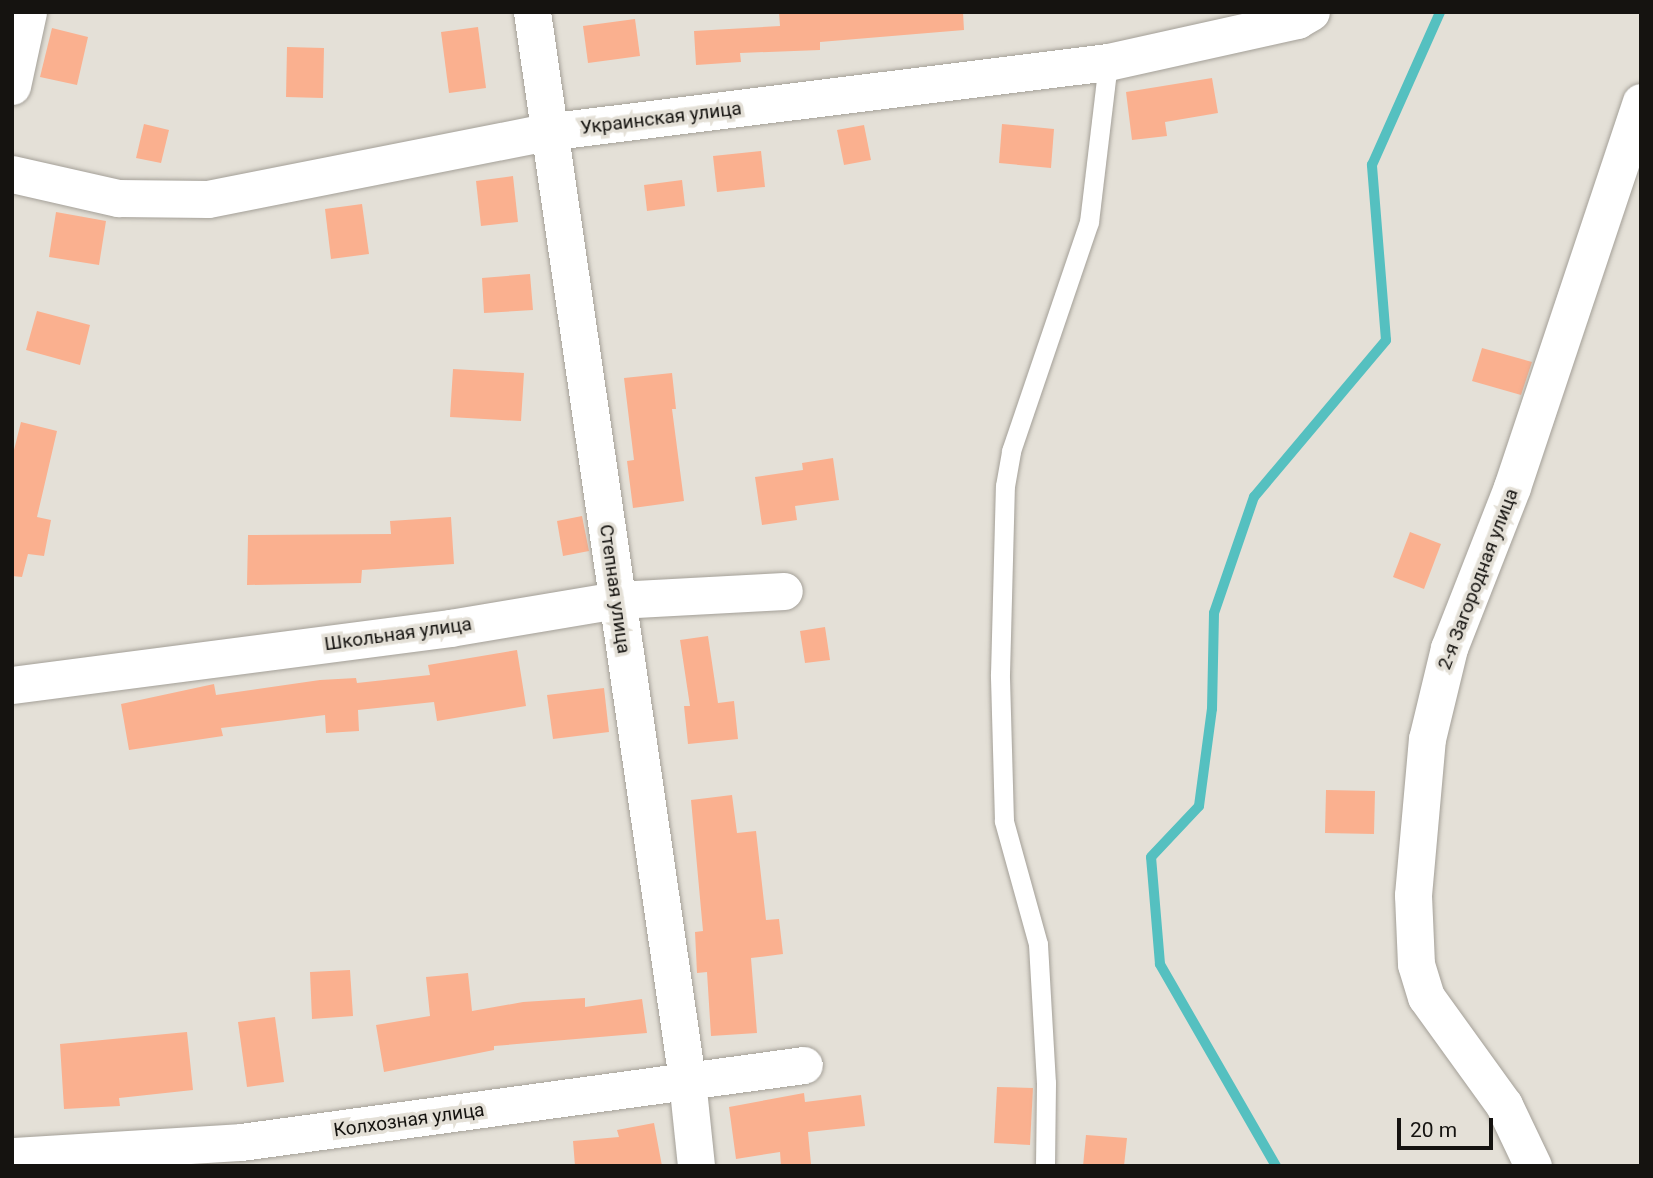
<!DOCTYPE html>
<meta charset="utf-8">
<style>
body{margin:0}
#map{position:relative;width:1653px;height:1178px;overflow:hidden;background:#e4e0d7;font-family:Roboto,sans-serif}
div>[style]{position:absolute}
.stream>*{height:10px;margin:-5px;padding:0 5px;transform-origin:5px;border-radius:5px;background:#55c0c0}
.building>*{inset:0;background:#fab08f}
.roads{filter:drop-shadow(0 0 2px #a4a098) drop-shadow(0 0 2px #a4a098)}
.service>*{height:19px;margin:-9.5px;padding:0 9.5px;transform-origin:9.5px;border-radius:9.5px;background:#fff}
.minor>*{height:37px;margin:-18.5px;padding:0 18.5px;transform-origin:18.5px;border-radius:18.5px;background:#fff}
span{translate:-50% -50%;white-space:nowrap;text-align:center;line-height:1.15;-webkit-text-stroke:7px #e4e0d7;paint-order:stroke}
.street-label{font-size:19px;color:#151310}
.frame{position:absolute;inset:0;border:14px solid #151310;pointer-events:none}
.scale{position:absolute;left:1397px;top:1118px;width:96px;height:32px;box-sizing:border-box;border:4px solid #151310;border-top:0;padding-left:9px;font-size:21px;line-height:24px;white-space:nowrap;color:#151310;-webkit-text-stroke:5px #e4e0d7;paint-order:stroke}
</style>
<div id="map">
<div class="stream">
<div style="left:1276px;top:1166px;width:233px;rotate:-119.9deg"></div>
<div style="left:1160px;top:964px;width:107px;rotate:-94.8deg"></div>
<div style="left:1151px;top:857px;width:70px;rotate:-46.7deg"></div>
<div style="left:1199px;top:806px;width:98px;rotate:-82.4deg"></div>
<div style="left:1212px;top:709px;width:96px;rotate:-88.8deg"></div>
<div style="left:1214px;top:613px;width:123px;rotate:-71deg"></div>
<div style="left:1254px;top:497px;width:205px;rotate:-49.9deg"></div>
<div style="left:1386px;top:340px;width:176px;rotate:-94.6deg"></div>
<div style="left:1372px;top:165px;width:167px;rotate:-66deg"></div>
</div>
<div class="building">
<div style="clip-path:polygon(779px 12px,963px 12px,964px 30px,820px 42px,820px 50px,740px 53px,741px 62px,696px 65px,694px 31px,780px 26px)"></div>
<div style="clip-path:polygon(635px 19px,640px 56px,588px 63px,583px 26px)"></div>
<div style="clip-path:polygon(478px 27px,486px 88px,449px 93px,441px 32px)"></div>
<div style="clip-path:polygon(52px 28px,88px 37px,77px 85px,40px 77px)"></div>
<div style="clip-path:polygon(287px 47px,324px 48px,323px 98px,286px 97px)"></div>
<div style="clip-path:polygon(1212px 78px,1218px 113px,1165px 122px,1167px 136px,1132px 140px,1126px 92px)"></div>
<div style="clip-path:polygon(144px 124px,169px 130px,161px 163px,136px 158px)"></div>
<div style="clip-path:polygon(1002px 124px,1054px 129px,1051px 168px,999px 163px)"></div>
<div style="clip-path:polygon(864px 125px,871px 160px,844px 165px,837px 130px)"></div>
<div style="clip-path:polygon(761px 151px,765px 187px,717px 192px,713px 156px)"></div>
<div style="clip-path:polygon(513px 176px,518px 222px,481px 226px,476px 181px)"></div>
<div style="clip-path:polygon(682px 180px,685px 206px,647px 211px,644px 185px)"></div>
<div style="clip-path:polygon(362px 204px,369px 254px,331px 259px,325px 209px)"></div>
<div style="clip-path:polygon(56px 212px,106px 221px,99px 265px,49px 257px)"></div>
<div style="clip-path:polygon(530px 274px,533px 310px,484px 313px,482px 278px)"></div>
<div style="clip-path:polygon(37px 311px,90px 325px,80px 365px,26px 350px)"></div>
<div style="clip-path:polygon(1482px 348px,1532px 362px,1521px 395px,1472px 381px)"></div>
<div style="clip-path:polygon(453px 369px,524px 373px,521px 421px,450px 417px)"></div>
<div style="clip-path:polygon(672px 373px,676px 409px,672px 409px,684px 501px,633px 508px,627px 461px,634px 460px,624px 378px)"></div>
<div style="clip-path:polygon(21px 422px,57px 431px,37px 517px,51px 520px,44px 556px,28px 554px,22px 577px,12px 576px,12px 458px)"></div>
<div style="clip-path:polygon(833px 458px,839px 500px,795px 506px,797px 520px,762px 525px,755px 477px,803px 470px,802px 463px)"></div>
<div style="clip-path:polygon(582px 516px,589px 551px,563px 556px,557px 521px)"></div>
<div style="clip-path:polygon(451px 517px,454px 564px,362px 570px,361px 583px,247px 585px,248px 535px,391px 534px,390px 521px)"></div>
<div style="clip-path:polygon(1410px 532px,1441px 544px,1424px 589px,1393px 577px)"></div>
<div style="clip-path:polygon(825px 627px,830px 660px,805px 663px,800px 631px)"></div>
<div style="clip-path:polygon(708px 636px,718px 703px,734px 701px,738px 739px,688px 744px,684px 706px,690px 706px,680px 640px)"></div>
<div style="clip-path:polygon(517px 650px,526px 706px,437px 721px,434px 702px,358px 710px,359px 731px,326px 733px,325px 715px,221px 728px,223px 736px,129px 750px,121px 704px,214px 684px,216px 695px,320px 680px,356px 678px,357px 683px,430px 675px,428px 665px)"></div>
<div style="clip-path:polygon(604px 688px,609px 732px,553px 739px,547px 695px)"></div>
<div style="clip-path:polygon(1326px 790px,1375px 791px,1374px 834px,1325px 833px)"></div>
<div style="clip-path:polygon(732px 795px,737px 833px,756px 831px,766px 920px,779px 919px,783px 954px,751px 958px,757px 1033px,711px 1036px,707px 972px,697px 973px,695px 932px,703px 931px,691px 800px)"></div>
<div style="clip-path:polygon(350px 970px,353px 1016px,312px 1019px,310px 972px)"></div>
<div style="clip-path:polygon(468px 973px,472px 1011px,523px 1002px,585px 998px,585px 1007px,642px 999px,647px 1033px,494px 1046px,494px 1050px,384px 1072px,376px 1025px,430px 1016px,426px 977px)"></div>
<div style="clip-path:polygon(275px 1017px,284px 1082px,247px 1087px,238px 1022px)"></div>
<div style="clip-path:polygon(187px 1032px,193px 1090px,119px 1098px,120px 1106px,64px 1109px,60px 1044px)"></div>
<div style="clip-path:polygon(997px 1087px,1033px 1088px,1030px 1145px,994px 1143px)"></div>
<div style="clip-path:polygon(804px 1093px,805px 1102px,861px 1095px,865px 1126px,808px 1132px,811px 1164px,781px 1166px,780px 1152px,736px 1159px,729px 1107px)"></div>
<div style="clip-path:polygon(654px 1123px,662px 1166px,575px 1166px,573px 1141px,619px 1137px,617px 1130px)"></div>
<div style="clip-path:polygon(1086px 1135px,1127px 1138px,1124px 1166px,1083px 1166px)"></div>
</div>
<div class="roads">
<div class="service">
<div style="left:1045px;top:1166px;width:83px;rotate:-89.3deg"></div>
<div style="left:1046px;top:1083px;width:139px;rotate:-93.3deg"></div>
<div style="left:1038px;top:944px;width:128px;rotate:-105.5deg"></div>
<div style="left:1004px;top:821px;width:147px;rotate:-91.6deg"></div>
<div style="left:1000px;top:674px;width:188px;rotate:-88.5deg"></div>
<div style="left:1005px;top:486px;width:36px;rotate:-80deg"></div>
<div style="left:1011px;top:451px;width:242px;rotate:-71.2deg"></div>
<div style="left:1089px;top:222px;width:161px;rotate:-83.2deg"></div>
</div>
<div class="minor">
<div style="left:532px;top:12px;width:1079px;rotate:81.74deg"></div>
<div style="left:687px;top:1080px;width:86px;rotate:84deg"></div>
<div style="left:12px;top:86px;width:76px;rotate:-77.8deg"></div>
<div style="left:12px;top:174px;width:109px;rotate:12.8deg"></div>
<div style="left:118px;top:198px;width:90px;rotate:0.6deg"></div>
<div style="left:208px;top:199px;width:345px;rotate:-11.2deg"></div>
<div style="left:546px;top:132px;width:566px;rotate:-7.1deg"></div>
<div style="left:1108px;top:62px;width:194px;rotate:-12.5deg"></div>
<div style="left:1297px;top:20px;width:16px;rotate:-30deg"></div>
<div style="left:12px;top:685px;width:442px;rotate:-7.4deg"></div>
<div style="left:450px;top:628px;width:169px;rotate:-9.5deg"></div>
<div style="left:617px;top:600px;width:167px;rotate:-3.1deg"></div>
<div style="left:12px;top:1156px;width:229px;rotate:-3.5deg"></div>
<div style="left:241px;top:1142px;width:568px;rotate:-7.79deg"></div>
<div style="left:1533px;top:1166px;width:68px;rotate:-115.4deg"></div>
<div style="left:1504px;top:1105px;width:133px;rotate:-125.8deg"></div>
<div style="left:1426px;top:997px;width:34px;rotate:-107deg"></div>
<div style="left:1416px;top:964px;width:69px;rotate:-92.5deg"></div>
<div style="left:1413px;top:895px;width:157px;rotate:-84.9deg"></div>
<div style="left:1427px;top:739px;width:94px;rotate:-76.4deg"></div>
<div style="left:1449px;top:648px;width:173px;rotate:-68.6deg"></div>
<div style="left:1512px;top:487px;width:406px;rotate:-71.5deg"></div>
</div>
</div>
<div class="street-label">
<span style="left:661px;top:118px;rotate:-7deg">Украинская улица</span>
<span style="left:1478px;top:579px;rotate:-69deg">2-я Загородная улица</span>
<span style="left:615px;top:589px;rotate:82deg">Степная улица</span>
<span style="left:398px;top:634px;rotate:-8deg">Школьная улица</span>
<span style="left:409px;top:1120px;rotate:-8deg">Колхозная улица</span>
</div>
<div class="frame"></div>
<div class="scale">20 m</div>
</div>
